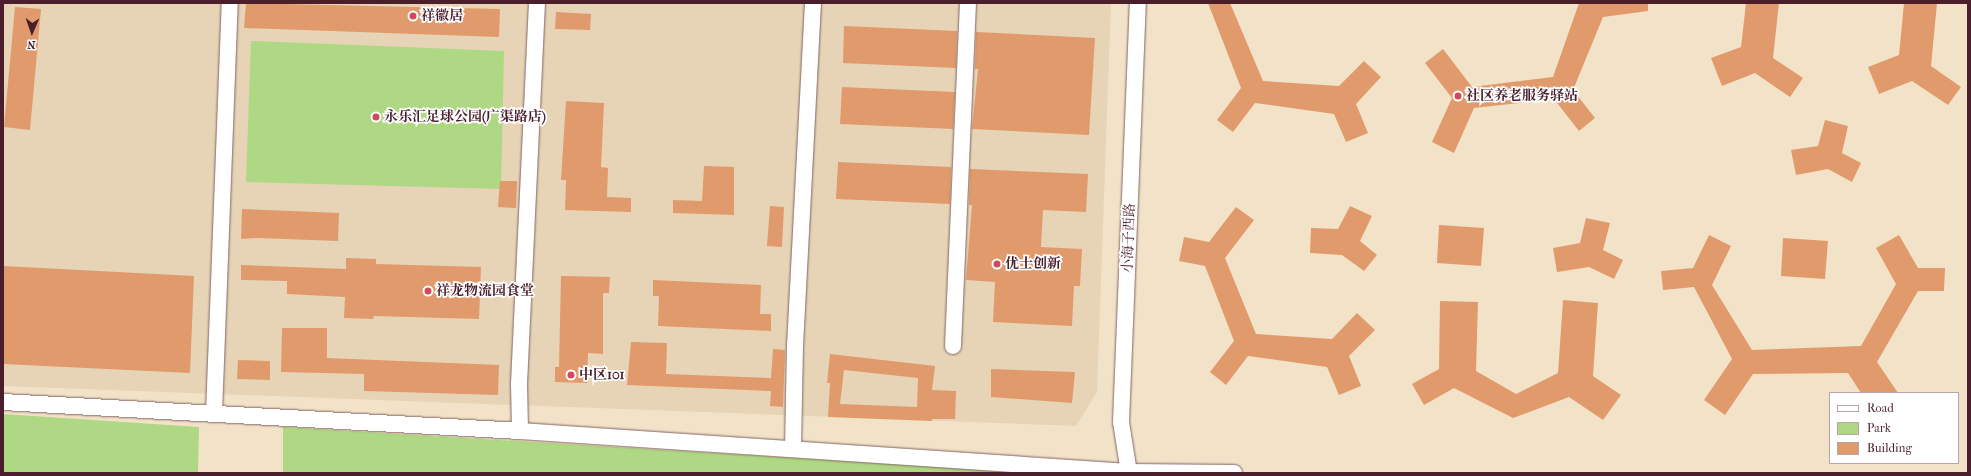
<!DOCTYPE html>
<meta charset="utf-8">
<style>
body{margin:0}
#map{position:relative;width:1971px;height:476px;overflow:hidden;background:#f2e3c8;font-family:"IM FELL French Canon","Noto Serif SC",serif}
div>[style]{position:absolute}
.built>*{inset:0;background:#e7d4b7}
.green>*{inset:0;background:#aed883}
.building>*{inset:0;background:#e19a6b}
.roads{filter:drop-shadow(0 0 1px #856462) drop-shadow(0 0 1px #856462)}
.street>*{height:16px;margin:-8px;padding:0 8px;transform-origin:8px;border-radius:8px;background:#fff}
.dots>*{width:11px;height:11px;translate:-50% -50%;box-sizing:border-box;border:2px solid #fff;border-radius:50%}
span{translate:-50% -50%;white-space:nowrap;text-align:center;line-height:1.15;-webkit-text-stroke:3.5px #fff;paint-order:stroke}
.poi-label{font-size:14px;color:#4a1f2b;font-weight:700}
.left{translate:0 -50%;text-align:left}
.street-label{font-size:14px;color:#4a1f2b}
.frame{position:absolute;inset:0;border:4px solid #4a1f2b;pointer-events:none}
.legend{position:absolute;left:1829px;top:392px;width:130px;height:72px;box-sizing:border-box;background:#fff;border:1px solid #b7a5aa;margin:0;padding:5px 7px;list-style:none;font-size:12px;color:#4a1f2b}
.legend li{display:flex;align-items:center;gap:8px;height:20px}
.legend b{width:20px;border:1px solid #b7a5aa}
.north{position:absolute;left:12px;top:12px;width:40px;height:40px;-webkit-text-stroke:3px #fff;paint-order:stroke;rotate:182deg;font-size:11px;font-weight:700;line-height:16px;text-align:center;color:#4a1f2b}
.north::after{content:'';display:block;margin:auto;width:14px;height:18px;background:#4a1f2b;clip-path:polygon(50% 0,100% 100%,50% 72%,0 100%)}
</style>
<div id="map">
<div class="built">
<div style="clip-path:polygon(3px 3px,1111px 3px,1097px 392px,1076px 426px,3px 386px)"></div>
</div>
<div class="green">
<div style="clip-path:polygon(251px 41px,504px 51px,501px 189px,246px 182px)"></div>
<div style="clip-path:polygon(3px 414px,199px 427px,198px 473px,3px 473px)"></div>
<div style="clip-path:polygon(283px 427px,1046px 473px,283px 473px)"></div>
</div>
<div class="building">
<div style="clip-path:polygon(246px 3px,500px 9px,499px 37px,244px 28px)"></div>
<div style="clip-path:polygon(1208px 3px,1230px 3px,1263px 81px,1339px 86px,1364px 61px,1381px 77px,1356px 104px,1368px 133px,1346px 142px,1334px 114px,1255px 103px,1233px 132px,1217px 120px,1241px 88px)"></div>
<div style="clip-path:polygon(1579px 3px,1648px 3px,1648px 11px,1603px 17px,1573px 90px,1595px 118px,1579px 131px,1554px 99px,1474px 108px,1454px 153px,1432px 142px,1452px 98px,1425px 63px,1443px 49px,1472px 87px,1553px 77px)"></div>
<div style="clip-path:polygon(1746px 3px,1779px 3px,1773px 58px,1803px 78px,1790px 97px,1755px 73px,1722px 86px,1711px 58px,1741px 47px)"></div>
<div style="clip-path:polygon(1904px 3px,1937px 3px,1931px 66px,1961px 87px,1948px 105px,1912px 81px,1879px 94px,1868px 67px,1899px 55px)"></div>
<div style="clip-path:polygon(15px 7px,41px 9px,30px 130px,4px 127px)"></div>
<div style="clip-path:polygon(556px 12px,591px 14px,590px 30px,555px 29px)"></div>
<div style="clip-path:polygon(844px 26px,957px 31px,956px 68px,843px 63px)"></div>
<div style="clip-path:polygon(976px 32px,1095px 38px,1089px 135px,972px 129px,978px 69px,975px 69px)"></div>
<div style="clip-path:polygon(842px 87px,955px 92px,953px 129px,840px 124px)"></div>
<div style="clip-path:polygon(566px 101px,604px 103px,601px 167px,608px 168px,607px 197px,631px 198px,631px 212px,565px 210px,566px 180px,561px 180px)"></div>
<div style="clip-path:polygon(1825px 120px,1848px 126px,1842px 153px,1861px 163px,1852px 182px,1828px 169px,1796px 175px,1791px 150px,1818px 146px)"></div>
<div style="clip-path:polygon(838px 162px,951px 167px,950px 204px,836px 199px)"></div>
<div style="clip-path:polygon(704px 166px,734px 167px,734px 215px,673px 213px,673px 200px,702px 201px)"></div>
<div style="clip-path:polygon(970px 169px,1088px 174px,1086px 212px,1043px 210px,1041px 247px,1082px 249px,1080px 286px,1074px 286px,1072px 326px,993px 322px,995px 282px,966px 280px,972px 205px,969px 205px)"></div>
<div style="clip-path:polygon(500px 181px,517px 181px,516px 208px,498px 207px)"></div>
<div style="clip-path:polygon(770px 206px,784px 207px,782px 247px,767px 246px)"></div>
<div style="clip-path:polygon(1350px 206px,1372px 216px,1360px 241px,1377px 255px,1364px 271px,1342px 255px,1310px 253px,1311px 228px,1338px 229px)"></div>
<div style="clip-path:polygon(1236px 207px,1254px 220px,1225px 258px,1256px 334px,1332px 339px,1357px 313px,1375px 330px,1349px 356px,1361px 386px,1339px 395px,1327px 367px,1248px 356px,1226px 385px,1210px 372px,1234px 341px,1205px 266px,1179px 261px,1184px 237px,1209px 242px)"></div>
<div style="clip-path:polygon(242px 209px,339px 213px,338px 241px,258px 238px,241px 239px)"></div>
<div style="clip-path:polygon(1586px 218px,1610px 223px,1603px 250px,1623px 260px,1614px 279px,1589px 267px,1557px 272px,1553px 248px,1580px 243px)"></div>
<div style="clip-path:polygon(1439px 225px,1484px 228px,1481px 266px,1437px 263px)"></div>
<div style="clip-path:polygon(1709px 235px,1731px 246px,1712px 285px,1752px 350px,1861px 346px,1896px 284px,1876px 248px,1899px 235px,1918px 268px,1945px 268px,1944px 291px,1918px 291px,1877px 362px,1898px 393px,1861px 393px,1848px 373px,1753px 374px,1725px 415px,1704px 400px,1732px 359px,1694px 287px,1663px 290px,1661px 271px,1693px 268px)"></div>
<div style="clip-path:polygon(1783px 238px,1828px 241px,1825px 279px,1781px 276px)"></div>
<div style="clip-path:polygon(346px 258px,376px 259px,376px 264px,481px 267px,479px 319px,374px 316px,373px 319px,344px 318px,345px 297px,287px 294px,287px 281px,241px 280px,241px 265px,346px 269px)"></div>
<div style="clip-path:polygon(3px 266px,194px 276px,190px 373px,3px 364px)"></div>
<div style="clip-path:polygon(561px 276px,610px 277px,609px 293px,603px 293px,603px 354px,588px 353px,587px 383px,555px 382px,555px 367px,559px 367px)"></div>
<div style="clip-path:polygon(653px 280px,761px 285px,760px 314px,771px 314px,771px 331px,658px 326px,659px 296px,653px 296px)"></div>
<div style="clip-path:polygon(1563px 300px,1598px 303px,1593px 376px,1621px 395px,1603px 420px,1569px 397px,1513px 418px,1454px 388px,1424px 405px,1412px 384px,1439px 369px,1440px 301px,1478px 302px,1476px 371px,1516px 394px,1558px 373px)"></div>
<div style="clip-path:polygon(282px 328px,327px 328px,327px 358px,499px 365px,498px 395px,364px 391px,364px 374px,281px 372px)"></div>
<div style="clip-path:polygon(631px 342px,667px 343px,666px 374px,771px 378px,773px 349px,785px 350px,783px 407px,770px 406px,771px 391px,627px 385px)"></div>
<div style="clip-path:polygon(evenodd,830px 354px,935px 366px,932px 390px,956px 391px,955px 419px,932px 419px,932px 421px,828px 417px,830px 383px,827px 383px,830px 354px,844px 370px,918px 378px,917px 407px,840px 404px,844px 370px)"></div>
<div style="clip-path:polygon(238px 360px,270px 361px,270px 380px,237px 379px)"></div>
<div style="clip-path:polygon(991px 369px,1075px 372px,1072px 403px,991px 397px)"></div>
</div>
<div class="roads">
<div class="street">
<div style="left:953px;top:346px;width:343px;rotate:-87.5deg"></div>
<div style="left:3px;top:402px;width:518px;rotate:3.21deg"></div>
<div style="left:520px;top:431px;width:610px;rotate:3.85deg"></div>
<div style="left:1129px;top:472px;width:105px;rotate:0.5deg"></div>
<div style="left:214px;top:413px;width:410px;rotate:-87.8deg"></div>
<div style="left:520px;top:431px;width:47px;rotate:-91.2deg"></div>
<div style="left:519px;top:384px;width:381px;rotate:-87.3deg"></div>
<div style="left:793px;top:449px;width:103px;rotate:-88.9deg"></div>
<div style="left:795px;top:346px;width:343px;rotate:-87deg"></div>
<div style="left:1129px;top:473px;width:52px;rotate:-98.9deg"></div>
<div style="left:1121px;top:422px;width:419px;rotate:-87.7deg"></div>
</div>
</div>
<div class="dots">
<div style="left:413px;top:16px;background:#d1495b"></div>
<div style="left:1458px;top:96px;background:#d1495b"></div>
<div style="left:376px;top:117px;background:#d1495b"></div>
<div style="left:997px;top:264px;background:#d1495b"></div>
<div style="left:428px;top:291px;background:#d1495b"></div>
<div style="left:571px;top:375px;background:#d1495b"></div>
</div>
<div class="poi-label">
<span class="left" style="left:421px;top:16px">祥徽居</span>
<span class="left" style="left:1466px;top:96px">社区养老服务驿站</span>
<span class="left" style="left:384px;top:117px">永乐汇足球公园(广渠路店)</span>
<span class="left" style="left:1005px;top:264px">优士创新</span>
<span class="left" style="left:436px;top:291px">祥龙物流园食堂</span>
<span class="left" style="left:579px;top:375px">中区101</span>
</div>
<div class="street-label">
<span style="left:1129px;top:238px;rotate:-88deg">小海子西路</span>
</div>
<div class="frame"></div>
<ul class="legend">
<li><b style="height:5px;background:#fff"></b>Road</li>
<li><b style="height:11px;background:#aed883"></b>Park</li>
<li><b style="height:11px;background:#e19a6b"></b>Building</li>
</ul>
<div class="north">N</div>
</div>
